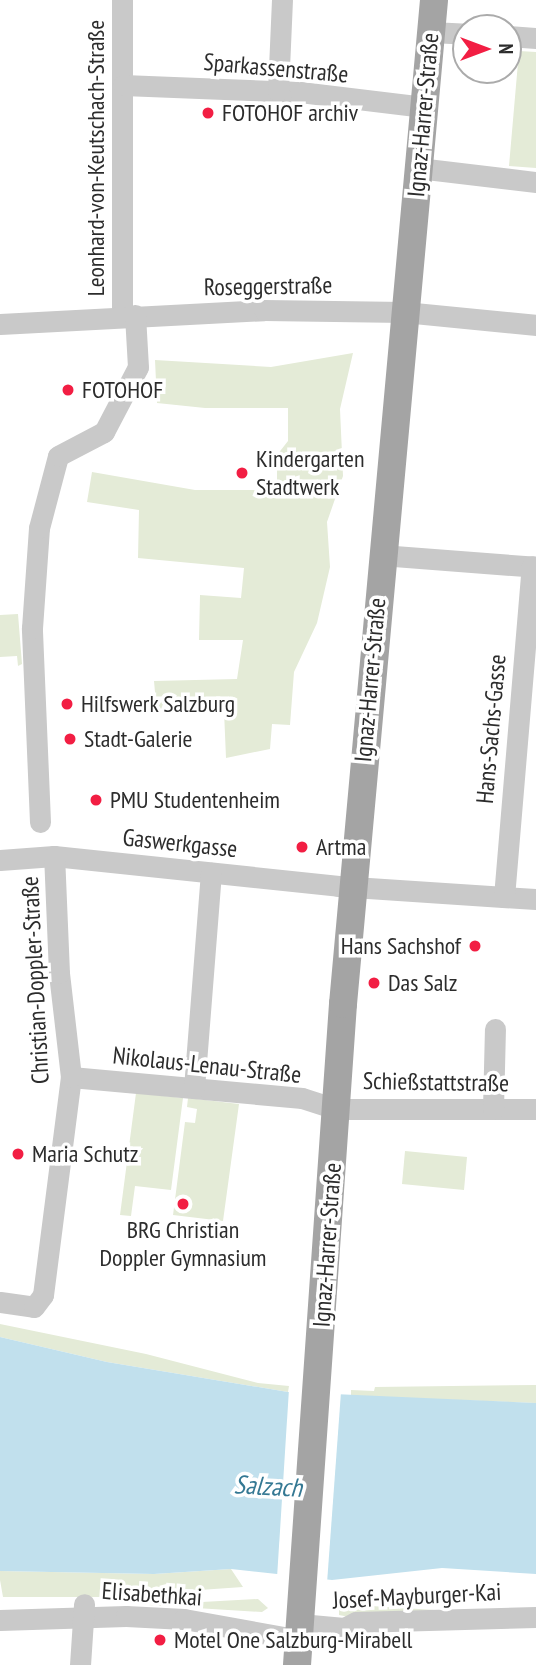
<!DOCTYPE html>
<meta charset="utf-8">
<style>
body{margin:0}
#map{position:relative;width:536px;height:1665px;overflow:hidden;background:#fff;font-family:"PT Sans Narrow",sans-serif}
div>[style]{position:absolute}
.green>*{inset:0;background:#e4ebd7}
.water>*{inset:0;background:#c1e0ed}
.pier>*{inset:0;background:#fff}
.minor>*{height:21px;margin:-10.5px;padding:0 10.5px;transform-origin:10.5px;border-radius:10.5px;background:#c9c9c9}
.major>*{height:28px;margin:-14px;padding:0 14px;transform-origin:14px;border-radius:14px;background:#a4a4a4}
.dots>*{width:19px;height:19px;translate:-50% -50%;box-sizing:border-box;border:4px solid #fff;border-radius:50%}
span{translate:-50% -50%;white-space:nowrap;text-align:center;line-height:1.15;-webkit-text-stroke:7px #fff;paint-order:stroke}
.street-label{font-size:24px;color:#2c2c2c}
.poi-label{font-size:24px;color:#2c2c2c}
.left{translate:0 -50%;text-align:left}
.right{translate:-100% -50%;text-align:right}
.water-label{font-size:26px;color:#347893;font-style:italic}
.north{position:absolute;left:452px;top:14px;width:70px;height:70px;box-sizing:border-box;background:#fff;border:2px solid #ababab;border-radius:50%;rotate:90deg;font-size:19px;font-weight:700;line-height:28px;text-align:center;color:#2c2c2c}
.north::after{content:'';display:block;margin:auto;width:24px;height:32px;background:#f21e43;clip-path:polygon(50% 0,100% 100%,50% 72%,0 100%)}
</style>
<div id="map">
<div class="green">
<div style="clip-path:polygon(519px 51px,536px 52px,536px 168px,509px 166px)"></div>
<div style="clip-path:polygon(353px 353px,340px 409px,343px 476px,327px 522px,330px 567px,317px 623px,294px 672px,290px 725px,272px 724px,270px 749px,226px 758px,224px 711px,157px 715px,154px 681px,237px 679px,243px 640px,199px 640px,200px 595px,241px 598px,244px 568px,138px 558px,139px 510px,87px 502px,92px 472px,195px 490px,277px 490px,277px 455px,288px 441px,288px 408px,205px 408px,157px 403px,155px 360px,271px 367px)"></div>
<div style="clip-path:polygon(18px 614px,22px 664px,18px 666px,17px 656px,0 657px,0 615px)"></div>
<div style="clip-path:polygon(136px 1093px,183px 1098px,171px 1190px,135px 1186px,131px 1216px,120px 1215px)"></div>
<div style="clip-path:polygon(188px 1098px,239px 1104px,223px 1221px,173px 1215px,185px 1122px,195px 1123px,197px 1109px,187px 1107px)"></div>
<div style="clip-path:polygon(405px 1151px,467px 1157px,464px 1190px,402px 1184px)"></div>
<div style="clip-path:polygon(0 1324px,146px 1354px,258px 1383px,289px 1386px,288px 1392px,107px 1362px,0 1337px)"></div>
<div style="clip-path:polygon(536px 1385px,536px 1403px,351px 1396px,351px 1390px,374px 1391px,375px 1387px)"></div>
<div style="clip-path:polygon(231px 1569px,243px 1587px,98px 1597px,3px 1597px,0 1580px,0 1571px,154px 1574px)"></div>
<div style="clip-path:polygon(258px 1599px,268px 1608px,262px 1612px,148px 1605px)"></div>
<div style="clip-path:polygon(339px 1604px,451px 1611px,349px 1617px,339px 1615px)"></div>
</div>
<div class="water">
<div style="clip-path:polygon(0 1337px,107px 1362px,288px 1392px,536px 1403px,536px 1574px,442px 1568px,332px 1580px,231px 1569px,154px 1574px,0 1571px)"></div>
</div>
<div class="pier">
<div style="clip-path:polygon(289px 1389px,341px 1392px,327px 1583px,277px 1578px)"></div>
</div>
<div class="minor">
<div style="left:122px;top:0;width:316px;rotate:90deg"></div>
<div style="left:431px;top:32px;width:35px;rotate:3deg"></div>
<div style="left:508px;top:36px;width:28px;rotate:4deg"></div>
<div style="left:123px;top:85px;width:177px;rotate:2.3deg"></div>
<div style="left:300px;top:92px;width:125px;rotate:6.9deg"></div>
<div style="left:278px;top:91px;width:91px;rotate:-87.5deg"></div>
<div style="left:418px;top:168px;width:119px;rotate:6.8deg"></div>
<div style="left:0;top:324px;width:264px;rotate:-3deg"></div>
<div style="left:264px;top:310px;width:140px;rotate:0.8deg"></div>
<div style="left:404px;top:312px;width:133px;rotate:5.6deg"></div>
<div style="left:381px;top:555px;width:155px;rotate:4.4deg"></div>
<div style="left:40px;top:822px;width:194px;rotate:-92.4deg"></div>
<div style="left:32px;top:628px;width:100px;rotate:-86deg"></div>
<div style="left:39px;top:528px;width:74px;rotate:-75.2deg"></div>
<div style="left:58px;top:456px;width:52px;rotate:-27.6deg"></div>
<div style="left:104px;top:432px;width:73px;rotate:-62.4deg"></div>
<div style="left:138px;top:367px;width:52px;rotate:-93.3deg"></div>
<div style="left:0;top:860px;width:54px;rotate:-4.2deg"></div>
<div style="left:54px;top:856px;width:286px;rotate:6deg"></div>
<div style="left:338px;top:886px;width:198px;rotate:3.8deg"></div>
<div style="left:504px;top:897px;width:332px;rotate:-85.2deg"></div>
<div style="left:71px;top:1077px;width:232px;rotate:5.2deg"></div>
<div style="left:302px;top:1098px;width:35px;rotate:18deg"></div>
<div style="left:335px;top:1109px;width:201px"></div>
<div style="left:194px;top:1088px;width:216px;rotate:-85.5deg"></div>
<div style="left:493px;top:1109px;width:80px;rotate:-88.6deg"></div>
<div style="left:0;top:1302px;width:34px;rotate:8deg"></div>
<div style="left:34px;top:1307px;width:15px;rotate:-53deg"></div>
<div style="left:43px;top:1295px;width:220px;rotate:-82.7deg"></div>
<div style="left:71px;top:1077px;width:105px;rotate:-96.6deg"></div>
<div style="left:59px;top:973px;width:117px;rotate:-92.4deg"></div>
<div style="left:0;top:1620px;width:126px;rotate:-1.8deg"></div>
<div style="left:126px;top:1616px;width:58px;rotate:3deg"></div>
<div style="left:184px;top:1619px;width:117px;rotate:10.3deg"></div>
<div style="left:300px;top:1624px;width:44px;rotate:5.2deg"></div>
<div style="left:344px;top:1628px;width:13px;rotate:-27deg"></div>
<div style="left:356px;top:1622px;width:180px;rotate:-1.6deg"></div>
<div style="left:80px;top:1665px;width:61px;rotate:-86.2deg"></div>
</div>
<div class="major">
<div style="left:297px;top:1665px;width:663px;rotate:-86.02deg"></div>
<div style="left:343px;top:1004px;width:1008px;rotate:-84.82deg"></div>
</div>
<div class="dots">
<div style="left:208px;top:113px;background:#f21e43"></div>
<div style="left:68px;top:390px;background:#f21e43"></div>
<div style="left:242px;top:473px;background:#f21e43"></div>
<div style="left:67px;top:704px;background:#f21e43"></div>
<div style="left:70px;top:739px;background:#f21e43"></div>
<div style="left:96px;top:800px;background:#f21e43"></div>
<div style="left:302px;top:847px;background:#f21e43"></div>
<div style="left:475px;top:946px;background:#f21e43"></div>
<div style="left:374px;top:983px;background:#f21e43"></div>
<div style="left:18px;top:1154px;background:#f21e43"></div>
<div style="left:183px;top:1204px;background:#f21e43"></div>
<div style="left:160px;top:1640px;background:#f21e43"></div>
</div>
<div class="street-label">
<span style="left:276px;top:68px;rotate:5deg">Sparkassenstraße</span>
<span style="left:423px;top:115px;rotate:-85deg">Ignaz-Harrer-Straße</span>
<span style="left:96px;top:158px;rotate:-90deg">Leonhard-von-Keutschach-Straße</span>
<span style="left:268px;top:286px;rotate:-1deg">Roseggerstraße</span>
<span style="left:370px;top:680px;rotate:-85deg">Ignaz-Harrer-Straße</span>
<span style="left:491px;top:729px;rotate:-85deg">Hans-Sachs-Gasse</span>
<span style="left:180px;top:843px;rotate:6deg">Gaswerkgasse</span>
<span style="left:35px;top:980px;rotate:-93deg">Christian-Doppler-Straße</span>
<span style="left:207px;top:1065px;rotate:6deg">Nikolaus-Lenau-Straße</span>
<span style="left:436px;top:1082px;rotate:1deg">Schießstattstraße</span>
<span style="left:327px;top:1245px;rotate:-86deg">Ignaz-Harrer-Straße</span>
<span style="left:152px;top:1594px;rotate:4deg">Elisabethkai</span>
<span style="left:417px;top:1596px;rotate:-3deg">Josef-Mayburger-Kai</span>
</div>
<div class="poi-label">
<span class="left" style="left:222px;top:113px">FOTOHOF archiv</span>
<span class="left" style="left:82px;top:390px">FOTOHOF</span>
<span class="left" style="left:256px;top:473px">Kindergarten<br>Stadtwerk</span>
<span class="left" style="left:81px;top:704px">Hilfswerk Salzburg</span>
<span class="left" style="left:84px;top:739px">Stadt-Galerie</span>
<span class="left" style="left:110px;top:800px">PMU Studentenheim</span>
<span class="left" style="left:316px;top:847px">Artma</span>
<span class="right" style="left:461px;top:946px">Hans Sachshof</span>
<span class="left" style="left:388px;top:983px">Das Salz</span>
<span class="left" style="left:32px;top:1154px">Maria Schutz</span>
<span style="left:183px;top:1244px">BRG Christian<br>Doppler Gymnasium</span>
<span class="left" style="left:174px;top:1640px">Motel One Salzburg-Mirabell</span>
</div>
<div class="water-label">
<span style="left:268px;top:1486px;rotate:3deg">Salzach</span>
</div>
<div class="north">N</div>
</div>
